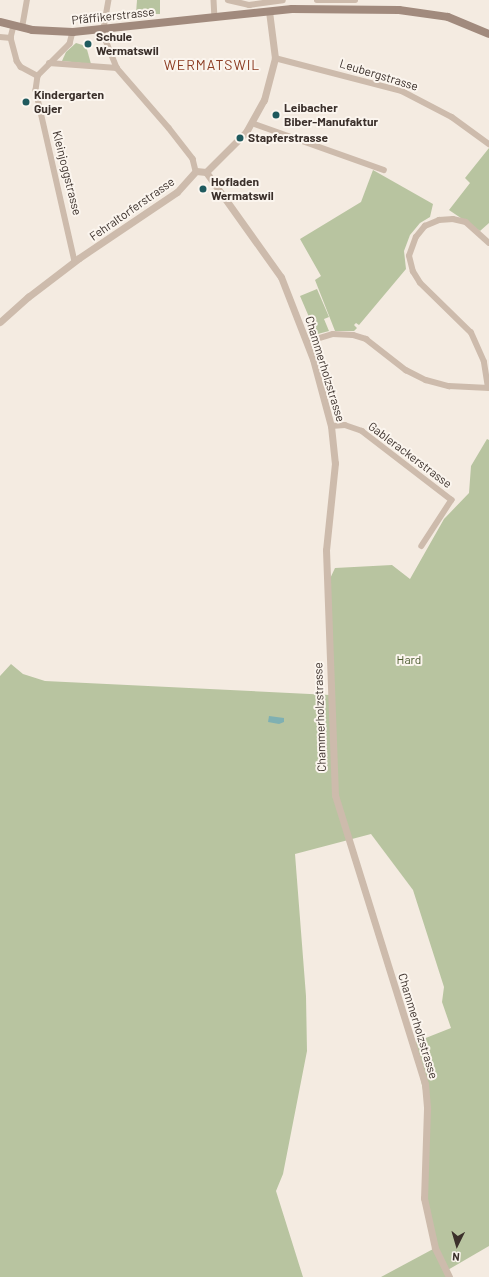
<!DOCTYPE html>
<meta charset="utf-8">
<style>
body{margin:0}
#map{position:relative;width:489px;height:1277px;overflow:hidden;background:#f4ebe1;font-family:Barlow,sans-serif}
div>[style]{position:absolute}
.green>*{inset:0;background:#b8c4a0}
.water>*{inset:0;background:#7fb0b2}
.minor>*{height:5.5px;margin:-2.75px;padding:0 2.75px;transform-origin:2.75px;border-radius:2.75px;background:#cdbbac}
.tertiary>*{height:7px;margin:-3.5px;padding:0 3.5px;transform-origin:3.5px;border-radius:3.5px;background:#cdbbac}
.secondary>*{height:8px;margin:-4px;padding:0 4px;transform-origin:4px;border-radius:4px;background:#a18a7d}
.dots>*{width:11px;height:11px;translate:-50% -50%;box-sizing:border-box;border:2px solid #fbf5ee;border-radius:50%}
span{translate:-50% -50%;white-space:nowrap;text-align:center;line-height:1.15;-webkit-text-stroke:4px #fbf5ee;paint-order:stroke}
.street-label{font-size:12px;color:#3b302b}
.poi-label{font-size:12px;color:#3b302b;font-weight:700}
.left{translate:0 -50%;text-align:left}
.park-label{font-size:12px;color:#4a5a2e}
.quarter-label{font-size:14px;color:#8c3b22;letter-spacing:1px}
.north{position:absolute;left:437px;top:1225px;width:40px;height:40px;-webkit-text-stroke:3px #fbf5ee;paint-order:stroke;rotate:185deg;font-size:11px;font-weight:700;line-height:16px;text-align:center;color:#3b302b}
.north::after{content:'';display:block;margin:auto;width:14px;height:18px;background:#3b302b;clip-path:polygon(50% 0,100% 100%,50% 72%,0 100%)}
</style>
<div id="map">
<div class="green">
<div style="clip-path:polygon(137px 0,160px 0,160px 14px,136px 14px)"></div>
<div style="clip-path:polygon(76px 43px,86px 46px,91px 64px,62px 61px,66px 52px)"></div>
<div style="clip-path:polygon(489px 148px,489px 223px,480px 231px,449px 210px,470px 183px,465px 178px)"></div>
<div style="clip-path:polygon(373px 170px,433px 204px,430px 217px,420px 223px,410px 235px,404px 251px,406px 269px,359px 325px,356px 323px,354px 325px,357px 328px,354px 331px,335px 331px,315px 280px,321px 276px,300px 239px,361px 202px)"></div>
<div style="clip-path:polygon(317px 289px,329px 317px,324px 319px,329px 331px,314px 335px,310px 333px,307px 326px,312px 324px,300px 296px)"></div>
<div style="clip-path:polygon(487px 439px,489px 440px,489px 1246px,446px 1271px,449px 1277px,381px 1277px,435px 1248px,427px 1215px,427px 1109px,413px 1043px,451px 1028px,442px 1002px,444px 987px,413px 890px,371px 834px,295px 854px,306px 996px,307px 1051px,283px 1174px,276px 1191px,303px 1277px,0 1277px,0 676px,11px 664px,23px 674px,45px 681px,330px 695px,327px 585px,335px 568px,392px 565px,410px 579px,444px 519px,469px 493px,471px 466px)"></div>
</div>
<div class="water">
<div style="clip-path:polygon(269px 716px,284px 718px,284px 722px,279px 724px,268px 722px)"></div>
</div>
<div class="minor">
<div style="left:109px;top:0;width:34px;rotate:100deg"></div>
<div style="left:103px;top:33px;width:38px;rotate:68deg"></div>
<div style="left:117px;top:68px;width:79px;rotate:49.1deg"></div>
<div style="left:169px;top:128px;width:39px;rotate:52deg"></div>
<div style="left:193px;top:159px;width:12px;rotate:76deg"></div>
<div style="left:214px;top:0;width:17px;rotate:87deg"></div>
<div style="left:228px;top:0;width:22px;rotate:13deg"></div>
<div style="left:249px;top:5px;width:34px;rotate:-8deg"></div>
<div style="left:317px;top:0;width:38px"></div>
<div style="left:14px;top:26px;width:12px;rotate:104deg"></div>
<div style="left:11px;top:38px;width:24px;rotate:75deg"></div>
<div style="left:17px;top:61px;width:7px;rotate:56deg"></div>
<div style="left:21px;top:67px;width:19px;rotate:28deg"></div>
<div style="left:22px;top:28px;width:28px;rotate:-80deg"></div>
<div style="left:73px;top:32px;width:12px;rotate:104deg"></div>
<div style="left:70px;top:44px;width:45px;rotate:135deg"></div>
<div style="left:38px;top:76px;width:14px;rotate:98deg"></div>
<div style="left:36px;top:90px;width:176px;rotate:77.2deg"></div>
<div style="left:0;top:37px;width:11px;rotate:5deg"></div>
<div style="left:275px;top:58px;width:131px;rotate:14.6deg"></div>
<div style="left:402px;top:91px;width:56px;rotate:27.5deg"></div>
<div style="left:452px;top:117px;width:46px;rotate:36.1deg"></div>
<div style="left:49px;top:63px;width:68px;rotate:4.2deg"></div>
<div style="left:252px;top:123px;width:140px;rotate:19.6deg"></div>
<div style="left:307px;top:342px;width:27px;rotate:-17deg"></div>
<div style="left:333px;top:334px;width:20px;rotate:3deg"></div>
<div style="left:353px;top:335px;width:14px;rotate:17deg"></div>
<div style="left:366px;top:339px;width:51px;rotate:37.8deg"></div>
<div style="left:406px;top:370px;width:22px;rotate:27deg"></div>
<div style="left:426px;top:380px;width:24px;rotate:15deg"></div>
<div style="left:449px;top:386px;width:40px;rotate:2.9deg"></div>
<div style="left:488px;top:388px;width:26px;rotate:-99deg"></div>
<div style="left:484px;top:362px;width:32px;rotate:-114deg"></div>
<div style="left:471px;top:333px;width:71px;rotate:-135.6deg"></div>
<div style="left:420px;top:283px;width:13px;rotate:-122deg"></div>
<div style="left:413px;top:272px;width:16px;rotate:-104deg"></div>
<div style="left:409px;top:256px;width:20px;rotate:-70deg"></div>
<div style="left:416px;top:237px;width:14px;rotate:-51deg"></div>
<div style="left:425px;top:226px;width:15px;rotate:-23deg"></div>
<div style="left:439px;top:220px;width:14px;rotate:-4deg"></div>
<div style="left:453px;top:219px;width:13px;rotate:13deg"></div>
<div style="left:466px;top:222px;width:31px;rotate:42deg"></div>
<div style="left:331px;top:426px;width:14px;rotate:-4deg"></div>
<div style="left:345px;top:425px;width:18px;rotate:19deg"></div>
<div style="left:362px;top:431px;width:113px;rotate:37.5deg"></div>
<div style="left:452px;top:500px;width:55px;rotate:123.1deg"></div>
</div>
<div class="tertiary">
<div style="left:206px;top:172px;width:129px;rotate:54.5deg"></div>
<div style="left:281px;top:277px;width:88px;rotate:68.7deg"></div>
<div style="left:313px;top:359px;width:69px;rotate:75deg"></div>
<div style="left:331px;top:426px;width:37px;rotate:84deg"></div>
<div style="left:335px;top:463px;width:87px;rotate:95.9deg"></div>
<div style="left:326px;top:550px;width:245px;rotate:87.9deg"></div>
<div style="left:335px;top:795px;width:303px;rotate:72.7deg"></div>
<div style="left:425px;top:1084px;width:25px;rotate:85deg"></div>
<div style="left:427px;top:1109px;width:89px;rotate:91.9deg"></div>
<div style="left:424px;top:1198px;width:51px;rotate:77.6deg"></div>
<div style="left:435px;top:1248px;width:32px;rotate:64deg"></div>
<div style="left:206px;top:172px;width:57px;rotate:-45deg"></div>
<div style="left:246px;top:132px;width:37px;rotate:-61deg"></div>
<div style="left:264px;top:100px;width:43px;rotate:-75.3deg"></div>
<div style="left:275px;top:58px;width:47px;rotate:-97.3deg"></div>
<div style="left:0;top:322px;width:38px;rotate:-42deg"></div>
<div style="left:28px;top:297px;width:64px;rotate:-37.4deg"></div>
<div style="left:79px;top:258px;width:118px;rotate:-34deg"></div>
<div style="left:177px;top:192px;width:28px;rotate:-48deg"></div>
<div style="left:196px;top:171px;width:10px;rotate:6deg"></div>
</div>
<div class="secondary">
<div style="left:0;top:22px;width:33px;rotate:14deg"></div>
<div style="left:32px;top:30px;width:41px;rotate:2.8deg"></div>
<div style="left:73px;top:32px;width:220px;rotate:-6deg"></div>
<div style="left:292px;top:9px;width:107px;rotate:0.5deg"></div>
<div style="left:399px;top:10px;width:49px;rotate:8.1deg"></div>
<div style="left:448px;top:17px;width:44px;rotate:22.5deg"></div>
</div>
<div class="dots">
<div style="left:88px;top:44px;background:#1f5a5e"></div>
<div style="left:26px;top:102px;background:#1f5a5e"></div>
<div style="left:276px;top:115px;background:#1f5a5e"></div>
<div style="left:240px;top:138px;background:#1f5a5e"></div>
<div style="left:203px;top:189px;background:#1f5a5e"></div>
</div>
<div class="street-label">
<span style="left:113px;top:16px;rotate:-6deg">Pfäffikerstrasse</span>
<span style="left:379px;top:75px;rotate:17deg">Leubergstrasse</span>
<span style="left:67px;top:173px;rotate:76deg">Kleinjoggstrasse</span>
<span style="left:132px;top:209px;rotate:-35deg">Fehraltorferstrasse</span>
<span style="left:325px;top:369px;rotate:73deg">Chammerholzstrasse</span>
<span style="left:410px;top:455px;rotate:37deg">Gablerackerstrasse</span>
<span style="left:320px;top:717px;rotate:-92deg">Chammerholzstrasse</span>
<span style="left:418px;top:1026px;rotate:73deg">Chammerholzstrasse</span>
</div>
<div class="poi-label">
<span class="left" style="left:96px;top:44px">Schule<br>Wermatswil</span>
<span class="left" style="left:34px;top:102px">Kindergarten<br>Gujer</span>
<span class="left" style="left:284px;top:115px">Leibacher<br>Biber-Manufaktur</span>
<span class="left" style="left:248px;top:138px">Stapferstrasse</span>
<span class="left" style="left:211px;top:189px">Hofladen<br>Wermatswil</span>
</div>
<div class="park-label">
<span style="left:409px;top:660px">Hard</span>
</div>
<div class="quarter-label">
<span style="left:212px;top:65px">WERMATSWIL</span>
</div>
<div class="north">N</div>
</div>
